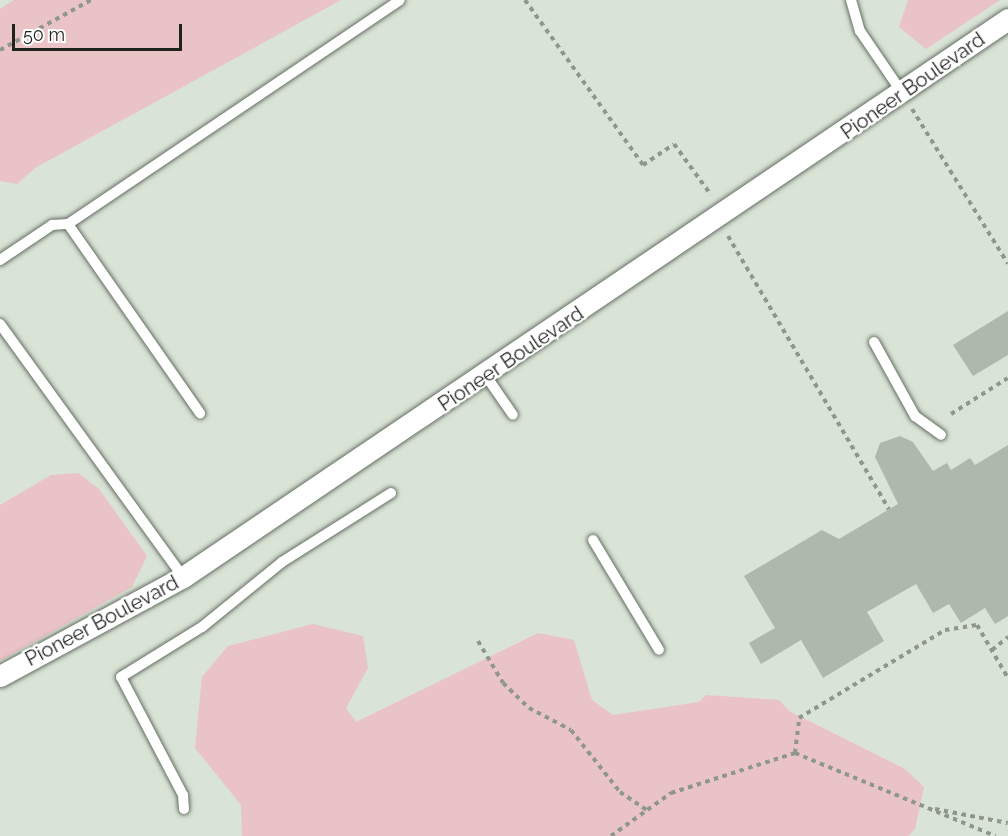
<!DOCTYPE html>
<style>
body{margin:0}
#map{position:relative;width:1008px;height:836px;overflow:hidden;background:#d9e3d6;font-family:Raleway,sans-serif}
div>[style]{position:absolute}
.green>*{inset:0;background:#eac3c7}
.building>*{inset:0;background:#aeb9ac}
.path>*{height:4px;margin-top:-2px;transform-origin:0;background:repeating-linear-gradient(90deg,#8f978d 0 4.5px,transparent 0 9px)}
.roads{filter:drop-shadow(0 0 2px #656f63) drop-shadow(0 0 2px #656f63)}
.lane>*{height:10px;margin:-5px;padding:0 5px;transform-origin:5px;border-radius:5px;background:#fff}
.street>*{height:21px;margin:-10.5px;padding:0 10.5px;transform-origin:10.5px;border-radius:10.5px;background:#fff}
span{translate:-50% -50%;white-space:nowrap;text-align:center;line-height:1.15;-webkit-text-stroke:4.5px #fff;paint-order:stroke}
.street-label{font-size:20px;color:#1f231e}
.scale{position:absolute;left:12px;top:24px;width:170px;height:27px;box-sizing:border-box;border:3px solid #1f231e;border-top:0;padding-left:8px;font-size:18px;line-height:21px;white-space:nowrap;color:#1f231e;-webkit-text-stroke:4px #fff;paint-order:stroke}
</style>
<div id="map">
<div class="green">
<div style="clip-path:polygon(14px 0,341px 0,35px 168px,17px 184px,0 181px,0 9px)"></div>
<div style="clip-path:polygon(908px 0,1000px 0,926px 49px,899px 27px)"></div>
<div style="clip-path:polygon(78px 473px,99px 489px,147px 556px,132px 587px,0 661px,0 505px,51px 475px)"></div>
<div style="clip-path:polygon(313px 624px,363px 636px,368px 668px,346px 708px,356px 722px,538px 633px,574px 640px,592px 700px,613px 715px,699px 702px,706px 695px,779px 700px,789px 711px,905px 769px,924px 787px,915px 829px,908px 836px,242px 836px,241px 805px,195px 748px,202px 677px,228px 646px)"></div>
</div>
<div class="building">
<div style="clip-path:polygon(1008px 311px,1008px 355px,973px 376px,953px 345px)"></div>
<div style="clip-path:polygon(900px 436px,913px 442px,933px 471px,947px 463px,951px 470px,970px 458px,975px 465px,1008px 445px,1008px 616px,995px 624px,985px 608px,961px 623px,949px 604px,933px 613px,916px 584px,867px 612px,884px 641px,823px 678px,801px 640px,761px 664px,749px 643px,775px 628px,744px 576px,822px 530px,839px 539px,898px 504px,875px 457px,880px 443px)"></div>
</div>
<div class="path">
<div style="left:525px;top:0;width:203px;rotate:54.4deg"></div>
<div style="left:643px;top:165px;width:37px;rotate:-34deg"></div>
<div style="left:674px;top:144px;width:63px;rotate:54deg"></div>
<div style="left:0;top:50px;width:104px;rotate:-28.8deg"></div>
<div style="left:912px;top:109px;width:182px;rotate:58.2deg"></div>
<div style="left:728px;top:236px;width:317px;rotate:59.5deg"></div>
<div style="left:951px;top:414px;width:67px;rotate:-32.3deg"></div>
<div style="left:478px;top:641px;width:49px;rotate:59.2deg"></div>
<div style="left:503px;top:683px;width:36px;rotate:44deg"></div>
<div style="left:529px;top:708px;width:47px;rotate:27.6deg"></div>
<div style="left:571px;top:730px;width:79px;rotate:51.7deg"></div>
<div style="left:620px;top:792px;width:32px;rotate:34deg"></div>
<div style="left:992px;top:650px;width:21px;rotate:-39deg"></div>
<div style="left:795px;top:753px;width:35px;rotate:-83deg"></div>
<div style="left:799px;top:718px;width:170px;rotate:-31.1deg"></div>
<div style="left:945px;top:630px;width:32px;rotate:-9deg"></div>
<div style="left:977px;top:625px;width:61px;rotate:59.7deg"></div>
<div style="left:935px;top:809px;width:74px;rotate:10.9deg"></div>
<div style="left:611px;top:836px;width:74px;rotate:-35.6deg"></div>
<div style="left:671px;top:793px;width:130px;rotate:-17.9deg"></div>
<div style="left:795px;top:753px;width:217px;rotate:22.5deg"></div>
</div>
<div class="roads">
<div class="lane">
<div style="left:851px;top:0;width:32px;rotate:74deg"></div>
<div style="left:860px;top:31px;width:76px;rotate:55.7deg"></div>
<div style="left:68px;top:224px;width:400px;rotate:-34deg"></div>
<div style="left:0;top:260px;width:63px;rotate:-33.9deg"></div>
<div style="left:52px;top:225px;width:16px;rotate:-4deg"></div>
<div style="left:68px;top:224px;width:231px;rotate:55.1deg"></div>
<div style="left:0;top:324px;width:312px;rotate:54.1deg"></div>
<div style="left:874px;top:342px;width:85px;rotate:61deg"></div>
<div style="left:915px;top:416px;width:32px;rotate:36deg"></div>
<div style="left:486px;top:376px;width:47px;rotate:55.3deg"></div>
<div style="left:593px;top:540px;width:128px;rotate:59deg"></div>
<div style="left:184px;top:809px;width:14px;rotate:-94deg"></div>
<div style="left:183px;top:795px;width:133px;rotate:-117.7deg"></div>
<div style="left:121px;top:677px;width:95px;rotate:-31.7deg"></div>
<div style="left:202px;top:627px;width:103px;rotate:-39.1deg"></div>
<div style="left:282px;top:562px;width:129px;rotate:-32.3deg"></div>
</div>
<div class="street">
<div style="left:0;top:676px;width:208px;rotate:-28.4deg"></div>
<div style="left:183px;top:577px;width:996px;rotate:-34.07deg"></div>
</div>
</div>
<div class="street-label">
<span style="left:913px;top:86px;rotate:-35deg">Pioneer Boulevard</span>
<span style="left:511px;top:359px;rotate:-34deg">Pioneer Boulevard</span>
<span style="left:102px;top:621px;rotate:-28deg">Pioneer Boulevard</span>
</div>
<div class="scale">50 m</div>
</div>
